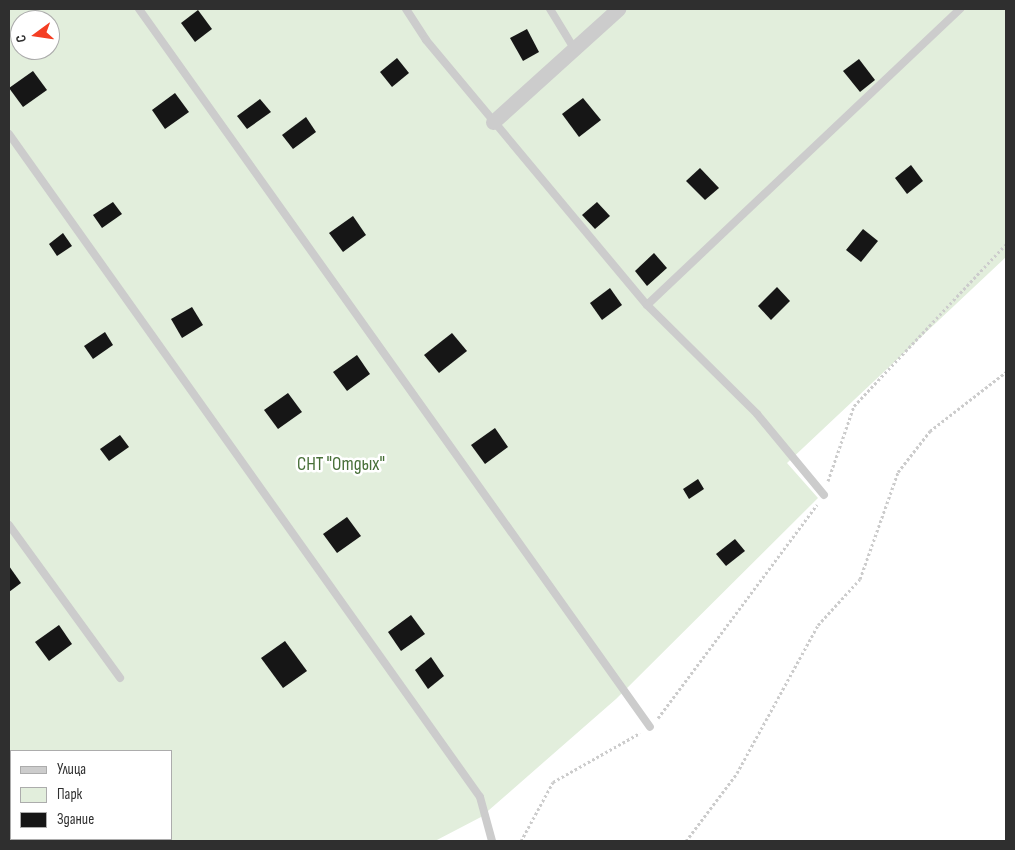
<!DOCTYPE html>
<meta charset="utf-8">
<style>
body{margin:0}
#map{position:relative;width:1015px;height:850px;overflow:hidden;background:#fff;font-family:"Sofia Sans Condensed",sans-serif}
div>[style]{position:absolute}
.green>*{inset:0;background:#e2eedc}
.building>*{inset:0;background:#161616}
.path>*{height:3px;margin-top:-1.5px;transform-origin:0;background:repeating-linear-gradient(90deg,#ccc 0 2.5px,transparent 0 5px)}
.service>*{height:8px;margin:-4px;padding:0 4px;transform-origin:4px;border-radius:4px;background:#ccc}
.minor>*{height:15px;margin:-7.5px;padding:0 7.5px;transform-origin:7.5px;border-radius:7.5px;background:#ccc}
span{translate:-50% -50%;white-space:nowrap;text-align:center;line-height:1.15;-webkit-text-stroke:5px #fff;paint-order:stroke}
.park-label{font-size:19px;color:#476f38}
.frame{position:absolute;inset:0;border:10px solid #2f2f2f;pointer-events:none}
.legend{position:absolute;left:10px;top:750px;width:162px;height:90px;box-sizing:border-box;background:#fff;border:1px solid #acacac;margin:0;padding:6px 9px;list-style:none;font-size:15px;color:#2f2f2f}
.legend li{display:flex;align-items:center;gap:10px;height:25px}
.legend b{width:25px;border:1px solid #acacac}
.north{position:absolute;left:10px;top:10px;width:50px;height:50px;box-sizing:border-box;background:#fff;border:1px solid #acacac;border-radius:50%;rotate:256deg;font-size:14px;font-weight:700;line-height:20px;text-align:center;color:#2f2f2f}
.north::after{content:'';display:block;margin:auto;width:18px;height:22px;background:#f43e23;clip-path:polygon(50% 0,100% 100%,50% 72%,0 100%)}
</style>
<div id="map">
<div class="green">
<div style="clip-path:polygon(evenodd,9px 9px,1006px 9px,1006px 257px,787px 463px,818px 498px,616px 699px,481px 817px,435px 841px,9px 841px,9px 9px,20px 20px,50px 20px,50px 50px,20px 50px,20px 20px,9px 9px,11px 751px,171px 751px,171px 839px,11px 839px,11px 751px)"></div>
</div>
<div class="building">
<div style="clip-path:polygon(198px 10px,212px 29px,195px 42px,181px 23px)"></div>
<div style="clip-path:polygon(527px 29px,539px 52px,523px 61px,510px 38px)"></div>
<div style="clip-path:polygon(397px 58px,409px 73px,392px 87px,380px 72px)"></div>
<div style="clip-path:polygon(859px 59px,875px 80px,860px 92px,843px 71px)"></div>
<div style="clip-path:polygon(33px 71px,47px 90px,23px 107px,9px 88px)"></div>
<div style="clip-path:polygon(175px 93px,189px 112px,165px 129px,152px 110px)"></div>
<div style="clip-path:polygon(583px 98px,601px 120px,579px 137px,562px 114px)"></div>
<div style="clip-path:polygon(260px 99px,271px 112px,247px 129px,237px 116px)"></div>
<div style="clip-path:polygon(306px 117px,316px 132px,293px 149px,282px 135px)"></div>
<div style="clip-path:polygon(911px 165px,923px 181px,907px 194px,895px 178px)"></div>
<div style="clip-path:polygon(700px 168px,719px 188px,705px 200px,686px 181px)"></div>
<div style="clip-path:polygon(113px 202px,122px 214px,102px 228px,93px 215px)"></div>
<div style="clip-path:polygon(597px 202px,610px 216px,595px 229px,582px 215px)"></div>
<div style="clip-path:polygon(353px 216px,366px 235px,343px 252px,329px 233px)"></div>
<div style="clip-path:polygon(863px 229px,878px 241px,861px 262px,846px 250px)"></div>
<div style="clip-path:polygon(63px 233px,72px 246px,57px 256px,49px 244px)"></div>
<div style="clip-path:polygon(654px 253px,667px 268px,647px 286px,635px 271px)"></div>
<div style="clip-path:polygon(777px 287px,790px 301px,771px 320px,758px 306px)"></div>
<div style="clip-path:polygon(610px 288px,622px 305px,602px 320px,590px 303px)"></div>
<div style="clip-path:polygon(192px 307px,203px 325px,182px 338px,171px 319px)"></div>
<div style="clip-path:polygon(105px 332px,113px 345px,93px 359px,84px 346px)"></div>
<div style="clip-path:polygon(452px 333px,467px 351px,439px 373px,424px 355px)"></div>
<div style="clip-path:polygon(357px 355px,370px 374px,347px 391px,333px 372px)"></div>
<div style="clip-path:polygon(288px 393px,302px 412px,278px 429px,264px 410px)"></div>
<div style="clip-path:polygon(495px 428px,508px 447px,485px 464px,471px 445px)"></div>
<div style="clip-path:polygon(120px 435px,129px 447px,109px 461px,100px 449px)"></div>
<div style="clip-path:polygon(698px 479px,704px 489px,689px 499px,683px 489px)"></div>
<div style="clip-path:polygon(347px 517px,361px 536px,337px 553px,323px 534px)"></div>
<div style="clip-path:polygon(735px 539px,745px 551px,726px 566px,716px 554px)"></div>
<div style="clip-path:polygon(9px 566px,21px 583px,9px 592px)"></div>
<div style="clip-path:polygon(411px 615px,425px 634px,401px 651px,388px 632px)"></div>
<div style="clip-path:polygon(59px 625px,72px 644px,49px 661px,35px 642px)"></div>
<div style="clip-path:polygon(285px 641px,307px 671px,283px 688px,261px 658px)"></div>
<div style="clip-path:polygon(431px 657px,444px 676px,428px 689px,415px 670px)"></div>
</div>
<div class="path">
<div style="left:828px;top:481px;width:79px;rotate:-70.9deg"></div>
<div style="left:854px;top:406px;width:222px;rotate:-46.8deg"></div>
<div style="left:658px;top:718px;width:266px;rotate:-53.3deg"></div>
<div style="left:521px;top:841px;width:67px;rotate:-61.5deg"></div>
<div style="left:553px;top:782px;width:100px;rotate:-29.4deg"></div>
<div style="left:686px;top:841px;width:85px;rotate:-53.1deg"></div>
<div style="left:737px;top:773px;width:169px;rotate:-61.3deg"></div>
<div style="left:818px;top:625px;width:62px;rotate:-47.6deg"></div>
<div style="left:860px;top:579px;width:114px;rotate:-70.4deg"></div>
<div style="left:898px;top:472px;width:52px;rotate:-52deg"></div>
<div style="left:930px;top:431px;width:96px;rotate:-37.8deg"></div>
</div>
<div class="service">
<div style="left:139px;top:9px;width:881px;rotate:54.56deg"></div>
<div style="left:406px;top:9px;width:37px;rotate:57deg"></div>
<div style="left:426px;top:40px;width:345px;rotate:50.2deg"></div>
<div style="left:647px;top:305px;width:155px;rotate:44.7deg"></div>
<div style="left:757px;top:414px;width:105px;rotate:50.4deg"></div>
<div style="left:550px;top:9px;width:48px;rotate:58.6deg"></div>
<div style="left:9px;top:134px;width:813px;rotate:54.61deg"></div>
<div style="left:480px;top:797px;width:46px;rotate:74.7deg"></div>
<div style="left:647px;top:305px;width:431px;rotate:-43.4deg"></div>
<div style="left:9px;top:525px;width:189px;rotate:54deg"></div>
</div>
<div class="minor">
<div style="left:493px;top:122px;width:169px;rotate:-42.1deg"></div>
</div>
<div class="park-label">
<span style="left:341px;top:465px">СНТ "Отдых"</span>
</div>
<div class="frame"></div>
<ul class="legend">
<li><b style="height:6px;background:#ccc"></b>Улица</li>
<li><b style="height:14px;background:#e2eedc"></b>Парк</li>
<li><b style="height:14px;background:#161616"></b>Здание</li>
</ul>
<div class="north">С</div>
</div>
